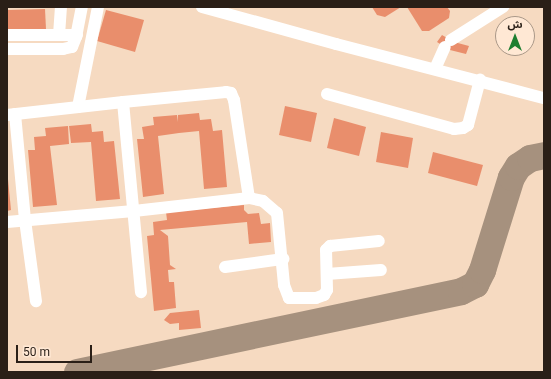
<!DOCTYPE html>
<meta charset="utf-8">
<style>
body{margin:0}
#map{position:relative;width:551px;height:379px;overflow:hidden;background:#f6dac1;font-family:Roboto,"Noto Sans Arabic",sans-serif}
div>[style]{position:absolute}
.taxiway>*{height:27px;margin:-13.5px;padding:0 13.5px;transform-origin:13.5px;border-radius:13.5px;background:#a6917e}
.building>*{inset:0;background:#e98e6c}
.minor>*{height:12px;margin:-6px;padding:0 6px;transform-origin:6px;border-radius:6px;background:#fff}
span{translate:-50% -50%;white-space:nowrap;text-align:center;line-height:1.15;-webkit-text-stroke:3px #ffe8d4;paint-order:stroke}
.frame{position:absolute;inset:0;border:8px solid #2a1f17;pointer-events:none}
.north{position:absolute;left:495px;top:16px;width:40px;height:40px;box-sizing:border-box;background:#ffe8d4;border:1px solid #aa9888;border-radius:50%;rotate:0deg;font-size:11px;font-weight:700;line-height:16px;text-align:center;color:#2a1f17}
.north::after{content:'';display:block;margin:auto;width:14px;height:18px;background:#1d7e30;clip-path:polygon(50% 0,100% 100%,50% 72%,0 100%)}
.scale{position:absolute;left:16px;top:345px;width:76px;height:18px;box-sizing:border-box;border:2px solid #2a1f17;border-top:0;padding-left:5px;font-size:12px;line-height:14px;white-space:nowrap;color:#2a1f17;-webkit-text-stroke:3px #ffe8d4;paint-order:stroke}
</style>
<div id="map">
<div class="taxiway">
<div style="left:77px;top:372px;width:392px;rotate:-11.9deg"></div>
<div style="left:461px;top:291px;width:16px;rotate:-27deg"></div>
<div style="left:475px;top:284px;width:16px;rotate:-63deg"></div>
<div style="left:482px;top:270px;width:97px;rotate:-72.7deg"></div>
<div style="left:511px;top:177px;width:13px;rotate:-58deg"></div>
<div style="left:518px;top:166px;width:14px;rotate:-34deg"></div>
<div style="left:530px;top:158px;width:14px;rotate:-12deg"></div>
</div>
<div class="building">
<div style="clip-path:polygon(372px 7px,401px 7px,385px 17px,377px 15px)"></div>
<div style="clip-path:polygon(407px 7px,447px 7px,450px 11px,449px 18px,429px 31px,422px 31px)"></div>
<div style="clip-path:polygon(45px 9px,46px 29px,7px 31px,7px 10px)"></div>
<div style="clip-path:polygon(106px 10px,144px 20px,135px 52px,97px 41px)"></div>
<div style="clip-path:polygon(442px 35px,454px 42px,469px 46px,466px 54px,450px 50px,437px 42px)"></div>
<div style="clip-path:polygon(285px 106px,317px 113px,311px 142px,279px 135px)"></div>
<div style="clip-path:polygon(199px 113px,200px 120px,211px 119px,213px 131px,222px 130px,227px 187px,204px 189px,199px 131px,179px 133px,158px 136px,164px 194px,143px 197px,137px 139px,144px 139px,142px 127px,154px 125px,153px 117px,177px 115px,178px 122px,178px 115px)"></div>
<div style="clip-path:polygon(334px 118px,366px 127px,359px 156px,327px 148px)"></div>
<div style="clip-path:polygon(91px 124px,92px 132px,103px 131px,104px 142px,114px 141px,120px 199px,96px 201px,91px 142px,71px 143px,69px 126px)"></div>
<div style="clip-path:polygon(68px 126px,69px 144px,50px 146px,57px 205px,33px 207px,28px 150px,35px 150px,34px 137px,46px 136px,45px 128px)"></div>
<div style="clip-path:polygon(381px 132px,413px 138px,408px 168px,376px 162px)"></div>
<div style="clip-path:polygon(433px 152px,483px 165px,477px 186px,428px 173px)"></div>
<div style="clip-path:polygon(7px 169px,11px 210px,7px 211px)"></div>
<div style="clip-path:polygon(244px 205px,244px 210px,248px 214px,259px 213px,261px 224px,270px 223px,271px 242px,249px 244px,247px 222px,160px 230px,168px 236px,170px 265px,176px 269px,168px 270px,169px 282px,174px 282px,176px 308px,154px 311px,147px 236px,154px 235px,153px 222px,167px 220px,166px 212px)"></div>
<div style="clip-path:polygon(199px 310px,201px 328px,179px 330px,179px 323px,170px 324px,164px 320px,170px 313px)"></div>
</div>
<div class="minor">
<div style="left:202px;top:7px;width:139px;rotate:15.4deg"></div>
<div style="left:336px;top:44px;width:215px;rotate:14.6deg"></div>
<div style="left:7px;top:35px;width:70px"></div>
<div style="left:59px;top:35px;width:28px;rotate:-86deg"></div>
<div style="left:451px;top:40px;width:62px;rotate:-32.4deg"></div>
<div style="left:7px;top:49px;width:56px"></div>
<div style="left:63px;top:49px;width:9px;rotate:-13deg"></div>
<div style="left:72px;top:47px;width:11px;rotate:-68deg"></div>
<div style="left:76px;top:37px;width:31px;rotate:-79deg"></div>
<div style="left:435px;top:69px;width:24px;rotate:-66deg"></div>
<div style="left:327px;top:94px;width:132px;rotate:15.4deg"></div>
<div style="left:454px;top:129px;width:9px;rotate:-6deg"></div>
<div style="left:463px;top:128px;width:6px;rotate:-31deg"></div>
<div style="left:468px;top:125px;width:47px;rotate:-75.1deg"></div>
<div style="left:123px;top:102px;width:191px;rotate:84.6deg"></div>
<div style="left:78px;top:107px;width:102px;rotate:-78.7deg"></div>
<div style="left:15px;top:114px;width:106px;rotate:84.6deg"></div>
<div style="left:25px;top:220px;width:82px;rotate:82.3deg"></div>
<div style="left:7px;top:115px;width:117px;rotate:-6.4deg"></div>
<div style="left:123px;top:102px;width:103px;rotate:-5.5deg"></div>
<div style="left:226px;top:92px;width:5px;rotate:11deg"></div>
<div style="left:231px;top:93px;width:8px;rotate:67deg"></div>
<div style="left:234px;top:100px;width:99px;rotate:81.3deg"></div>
<div style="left:7px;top:222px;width:127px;rotate:-5deg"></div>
<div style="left:134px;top:211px;width:116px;rotate:-6.4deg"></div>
<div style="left:249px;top:198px;width:14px;rotate:12deg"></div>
<div style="left:263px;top:201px;width:18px;rotate:41deg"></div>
<div style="left:277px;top:213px;width:72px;rotate:84.4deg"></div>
<div style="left:284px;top:285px;width:14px;rotate:69deg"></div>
<div style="left:289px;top:298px;width:27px"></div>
<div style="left:316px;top:298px;width:9px;rotate:-21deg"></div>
<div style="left:324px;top:295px;width:6px;rotate:-59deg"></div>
<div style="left:327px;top:290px;width:40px;rotate:-91.4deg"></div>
<div style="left:326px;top:250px;width:6px;rotate:-45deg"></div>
<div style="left:330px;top:246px;width:49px;rotate:-5.8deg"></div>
<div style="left:225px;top:267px;width:59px;rotate:-7.9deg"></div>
<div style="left:327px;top:274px;width:54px;rotate:-4.2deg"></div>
</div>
<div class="frame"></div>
<div class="north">ش</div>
<div class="scale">50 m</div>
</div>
